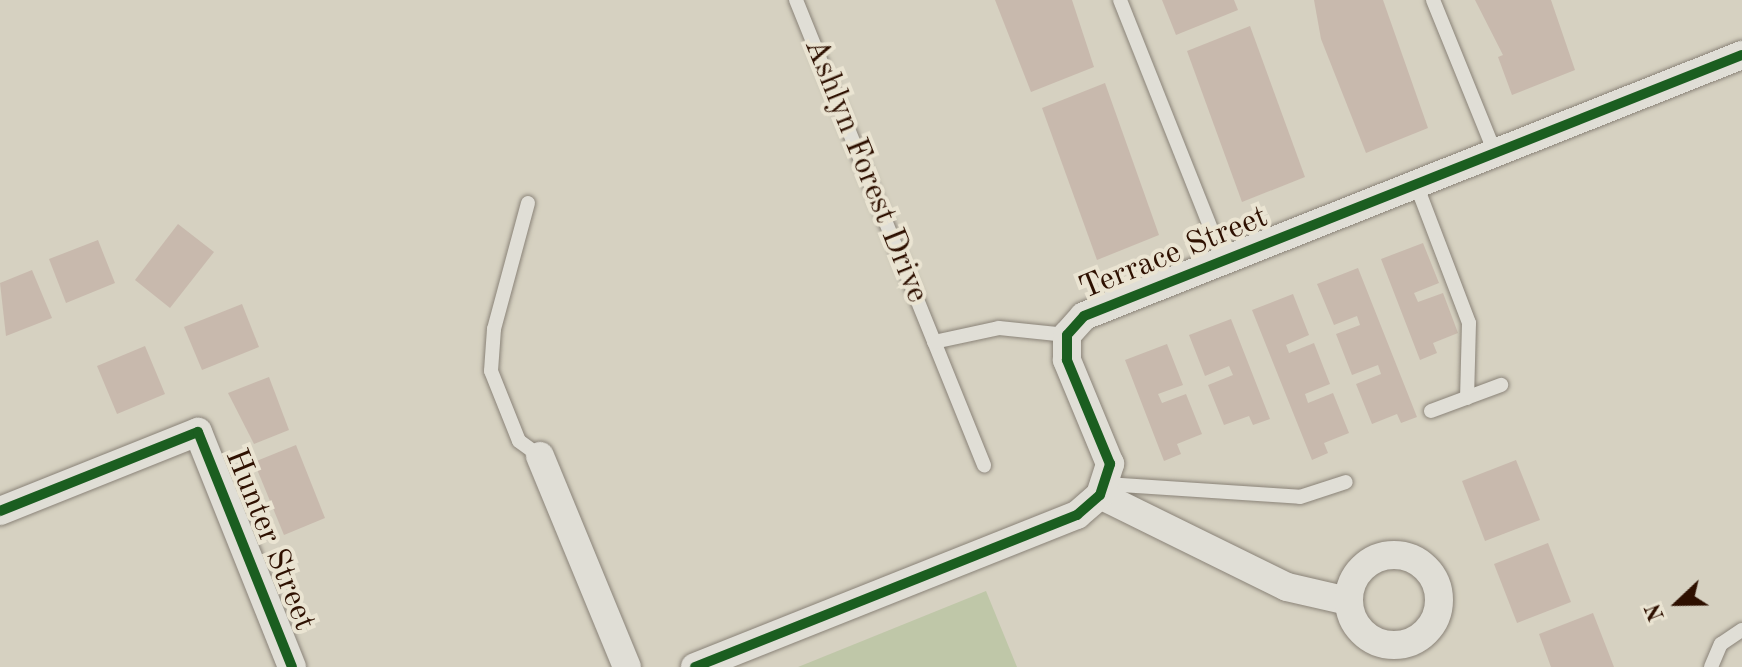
<!DOCTYPE html>
<style>
body{margin:0}
#map{position:relative;width:1742px;height:667px;overflow:hidden;background:#d6d1c1;font-family:"Old Standard TT",serif}
div>[style]{position:absolute}
.green>*{inset:0;background:#bfc7a8}
.building>*{inset:0;background:#c8b9ad}
.roads{filter:drop-shadow(0 0 2px #8a8378) drop-shadow(0 0 2px #8a8378)}
.service>*{height:14px;margin:-7px;padding:0 7px;transform-origin:7px;border-radius:7px;background:#e0ded6}
.minor>*{height:28px;margin:-14px;padding:0 14px;transform-origin:14px;border-radius:14px;background:#e0ded6}
.minor>.ring{margin:-14px;padding:0;box-sizing:content-box;background:none;border:28px solid #e0ded6;border-radius:50%}
.cycleway>*{height:10px;margin:-5px;padding:0 5px;transform-origin:5px;border-radius:5px;background:#1b5e20}
span{translate:-50% -50%;white-space:nowrap;text-align:center;line-height:1.15;-webkit-text-stroke:8px #eae4d2;paint-order:stroke}
.street-label{font-size:32px;color:#2e1000}
.north{position:absolute;left:1638px;top:563px;width:80px;height:80px;-webkit-text-stroke:6px #eae4d2;paint-order:stroke;rotate:248deg;font-size:22px;font-weight:700;line-height:32px;text-align:center;color:#2e1000}
.north::after{content:'';display:block;margin:auto;width:28px;height:36px;background:#2e1000;clip-path:polygon(50% 0,100% 100%,50% 72%,0 100%)}
</style>
<div id="map">
<div class="green">
<div style="clip-path:polygon(986px 591px,1017px 667px,798px 667px)"></div>
</div>
<div class="building">
<div style="clip-path:polygon(995px 0,1072px 0,1094px 67px,1031px 92px)"></div>
<div style="clip-path:polygon(1162px 0,1234px 0,1238px 10px,1176px 35px)"></div>
<div style="clip-path:polygon(1314px 0,1383px 0,1428px 128px,1366px 153px,1321px 39px)"></div>
<div style="clip-path:polygon(1475px 0,1551px 0,1575px 70px,1512px 95px,1498px 57px,1503px 55px)"></div>
<div style="clip-path:polygon(1250px 26px,1305px 177px,1242px 202px,1187px 51px)"></div>
<div style="clip-path:polygon(1105px 83px,1159px 235px,1097px 260px,1042px 108px)"></div>
<div style="clip-path:polygon(178px 224px,214px 252px,170px 308px,135px 280px)"></div>
<div style="clip-path:polygon(98px 240px,115px 283px,66px 303px,49px 259px)"></div>
<div style="clip-path:polygon(1423px 243px,1439px 283px,1414px 293px,1418px 302px,1443px 293px,1458px 333px,1433px 343px,1437px 353px,1420px 360px,1381px 259px)"></div>
<div style="clip-path:polygon(1358px 268px,1417px 417px,1401px 423px,1397px 414px,1372px 424px,1356px 384px,1381px 374px,1378px 365px,1352px 375px,1336px 334px,1360px 325px,1357px 316px,1334px 325px,1317px 284px)"></div>
<div style="clip-path:polygon(32px 270px,52px 318px,6px 336px,0 283px)"></div>
<div style="clip-path:polygon(1293px 294px,1309px 335px,1286px 345px,1289px 353px,1314px 343px,1330px 384px,1305px 394px,1308px 403px,1333px 393px,1349px 433px,1324px 443px,1328px 453px,1312px 460px,1252px 310px)"></div>
<div style="clip-path:polygon(242px 304px,259px 347px,202px 370px,184px 327px)"></div>
<div style="clip-path:polygon(1231px 319px,1270px 419px,1253px 425px,1249px 416px,1224px 425px,1208px 385px,1233px 375px,1229px 366px,1205px 376px,1189px 335px)"></div>
<div style="clip-path:polygon(1167px 344px,1183px 385px,1158px 394px,1162px 403px,1186px 394px,1202px 434px,1177px 444px,1181px 454px,1164px 461px,1125px 360px)"></div>
<div style="clip-path:polygon(145px 346px,165px 394px,117px 414px,97px 366px)"></div>
<div style="clip-path:polygon(269px 377px,289px 430px,254px 444px,228px 393px)"></div>
<div style="clip-path:polygon(296px 445px,325px 518px,284px 535px,254px 462px)"></div>
<div style="clip-path:polygon(1516px 460px,1540px 520px,1485px 541px,1462px 481px)"></div>
<div style="clip-path:polygon(1548px 543px,1571px 602px,1517px 623px,1494px 564px)"></div>
<div style="clip-path:polygon(1593px 613px,1614px 667px,1551px 667px,1539px 634px)"></div>
</div>
<div class="roads">
<div class="service">
<div style="left:796px;top:0;width:502px;rotate:67.99deg"></div>
<div style="left:1120px;top:0;width:281px;rotate:68.3deg"></div>
<div style="left:1433px;top:0;width:165px;rotate:67.9deg"></div>
<div style="left:1416px;top:184px;width:149px;rotate:69.1deg"></div>
<div style="left:1469px;top:323px;width:75px;rotate:91.5deg"></div>
<div style="left:528px;top:203px;width:131px;rotate:105.1deg"></div>
<div style="left:494px;top:329px;width:42px;rotate:94.1deg"></div>
<div style="left:491px;top:371px;width:75px;rotate:68.2deg"></div>
<div style="left:519px;top:441px;width:26px;rotate:36deg"></div>
<div style="left:934px;top:342px;width:66px;rotate:-12.2deg"></div>
<div style="left:999px;top:328px;width:68px;rotate:5.9deg"></div>
<div style="left:1431px;top:411px;width:75px;rotate:-20.4deg"></div>
<div style="left:1106px;top:484px;width:194px;rotate:3.8deg"></div>
<div style="left:1300px;top:497px;width:48px;rotate:-18.1deg"></div>
<div style="left:1711px;top:667px;width:25px;rotate:-67deg"></div>
<div style="left:1721px;top:644px;width:25px;rotate:-34deg"></div>
</div>
<div class="minor">
<div style="left:540px;top:456px;width:228px;rotate:67.6deg"></div>
<div style="left:1100px;top:495px;width:208px;rotate:26.2deg"></div>
<div style="left:1287px;top:587px;width:63px;rotate:12.9deg"></div>
<div style="left:0;top:511px;width:213px;rotate:-21.8deg"></div>
<div style="left:198px;top:432px;width:253px;rotate:68.2deg"></div>
<div class="ring" style="left:1349px;top:555px;width:62px;height:62px"></div>
<div style="left:695px;top:667px;width:411px;rotate:-21.7deg"></div>
<div style="left:1077px;top:515px;width:30px;rotate:-41deg"></div>
<div style="left:1100px;top:495px;width:33px;rotate:-72deg"></div>
<div style="left:1110px;top:464px;width:113px;rotate:-112.5deg"></div>
<div style="left:1067px;top:360px;width:25px;rotate:-90deg"></div>
<div style="left:1067px;top:335px;width:25px;rotate:-48deg"></div>
<div style="left:1084px;top:316px;width:708px;rotate:-21.64deg"></div>
</div>
</div>
<div class="cycleway">
<div style="left:0;top:511px;width:213px;rotate:-21.8deg"></div>
<div style="left:198px;top:432px;width:253px;rotate:68.2deg"></div>
<div style="left:695px;top:667px;width:411px;rotate:-21.7deg"></div>
<div style="left:1077px;top:515px;width:30px;rotate:-41deg"></div>
<div style="left:1100px;top:495px;width:33px;rotate:-72deg"></div>
<div style="left:1110px;top:464px;width:113px;rotate:-112.5deg"></div>
<div style="left:1067px;top:360px;width:25px;rotate:-90deg"></div>
<div style="left:1067px;top:335px;width:25px;rotate:-48deg"></div>
<div style="left:1084px;top:316px;width:708px;rotate:-21.64deg"></div>
</div>
<div class="street-label">
<span style="left:865px;top:171px;rotate:68deg">Ashlyn Forest Drive</span>
<span style="left:1174px;top:254px;rotate:-22deg">Terrace Street</span>
<span style="left:269px;top:540px;rotate:68deg">Hunter Street</span>
</div>
<div class="north">N</div>
</div>
